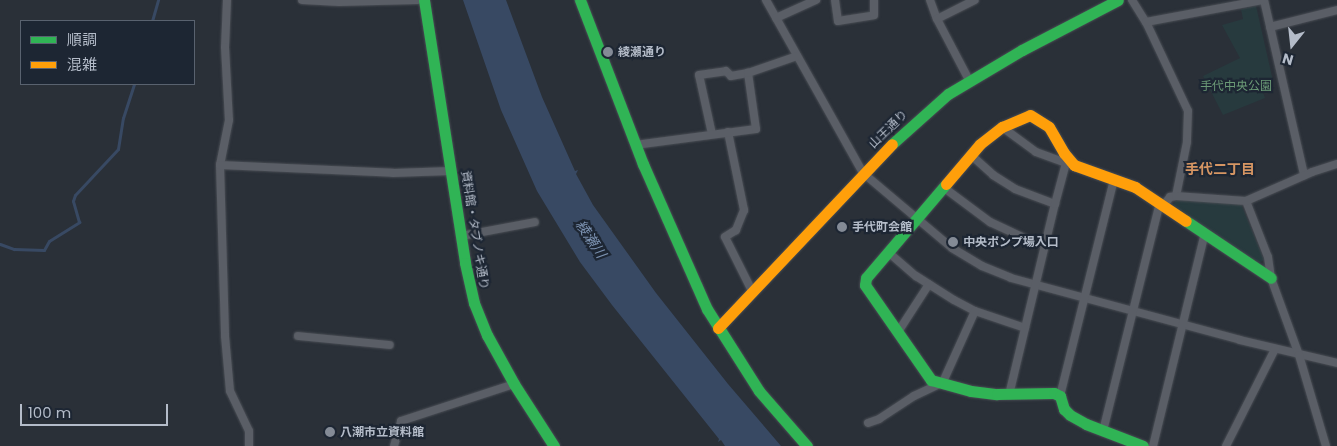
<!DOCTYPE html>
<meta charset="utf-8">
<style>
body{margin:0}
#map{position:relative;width:1337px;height:446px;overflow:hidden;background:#2a3038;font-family:Poppins,"Noto Sans JP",sans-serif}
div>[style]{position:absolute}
.green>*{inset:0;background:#273a3e}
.water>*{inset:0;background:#384963}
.stream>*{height:3px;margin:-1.5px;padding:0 1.5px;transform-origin:1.5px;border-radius:1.5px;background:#384963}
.roads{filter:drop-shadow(0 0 1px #484c53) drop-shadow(0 0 1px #484c53)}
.street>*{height:8px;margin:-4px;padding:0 4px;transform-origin:4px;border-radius:4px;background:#5a5e66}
.fast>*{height:11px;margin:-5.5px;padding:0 5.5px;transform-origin:5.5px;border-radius:5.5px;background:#30b455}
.slow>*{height:11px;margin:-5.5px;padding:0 5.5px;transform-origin:5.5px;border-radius:5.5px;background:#ff9f0a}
.dots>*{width:14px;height:14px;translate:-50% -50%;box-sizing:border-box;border:2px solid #1d2633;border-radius:50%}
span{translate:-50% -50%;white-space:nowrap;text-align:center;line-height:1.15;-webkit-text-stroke:4.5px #1d2633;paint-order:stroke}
.poi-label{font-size:12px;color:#b4bcc9;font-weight:700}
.left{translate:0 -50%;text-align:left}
.park-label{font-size:12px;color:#6b9a76}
.street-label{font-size:12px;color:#b4bcc9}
.neighbourhood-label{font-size:14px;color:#d59563;font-weight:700}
.water-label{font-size:14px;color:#7c92b1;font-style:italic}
.legend{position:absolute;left:20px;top:20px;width:175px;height:65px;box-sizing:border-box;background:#1d2633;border:1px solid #59626f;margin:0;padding:6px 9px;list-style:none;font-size:15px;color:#b4bcc9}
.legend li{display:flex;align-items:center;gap:10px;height:25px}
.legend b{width:25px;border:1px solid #59626f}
.north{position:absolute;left:1267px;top:20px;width:50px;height:50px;-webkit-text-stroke:4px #1d2633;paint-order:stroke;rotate:196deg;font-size:14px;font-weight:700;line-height:20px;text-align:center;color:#b4bcc9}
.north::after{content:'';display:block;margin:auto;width:18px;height:22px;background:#b4bcc9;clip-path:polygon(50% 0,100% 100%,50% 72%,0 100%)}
.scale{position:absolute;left:20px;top:404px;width:148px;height:22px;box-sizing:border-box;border:2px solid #b4bcc9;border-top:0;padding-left:6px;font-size:15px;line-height:18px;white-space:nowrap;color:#b4bcc9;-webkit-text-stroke:4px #1d2633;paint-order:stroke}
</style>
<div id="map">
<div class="green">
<div style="clip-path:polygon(1256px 6px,1273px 81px,1261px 87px,1265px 98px,1223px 115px,1203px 76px,1240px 58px,1222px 25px,1243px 19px,1241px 9px)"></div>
<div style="clip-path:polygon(1176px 200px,1241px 204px,1264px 260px,1259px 263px,1173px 205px)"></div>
</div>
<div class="water">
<div style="clip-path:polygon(463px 0,506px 0,542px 97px,575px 171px,578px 170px,576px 174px,593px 205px,656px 293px,728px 384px,781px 446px,725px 446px,721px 440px,718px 442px,719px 439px,612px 305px,580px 262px,537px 191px,501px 110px)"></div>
</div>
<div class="stream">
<div style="left:152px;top:21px;width:22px;rotate:-74deg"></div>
<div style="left:0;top:244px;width:15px;rotate:20deg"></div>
<div style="left:14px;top:249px;width:30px;rotate:2deg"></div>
<div style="left:44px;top:250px;width:10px;rotate:-61deg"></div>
<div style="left:49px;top:241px;width:36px;rotate:-32deg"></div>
<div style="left:79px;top:222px;width:22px;rotate:-106deg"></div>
<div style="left:73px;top:201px;width:6px;rotate:-72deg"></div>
<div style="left:75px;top:195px;width:63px;rotate:-46.9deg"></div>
<div style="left:118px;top:149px;width:31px;rotate:-81deg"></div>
<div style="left:123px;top:118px;width:36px;rotate:-72deg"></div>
</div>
<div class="roads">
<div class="street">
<div style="left:227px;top:0;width:47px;rotate:92.4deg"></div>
<div style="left:225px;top:47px;width:73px;rotate:86.9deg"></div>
<div style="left:229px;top:120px;width:46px;rotate:101.3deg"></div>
<div style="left:220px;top:165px;width:171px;rotate:88.3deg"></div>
<div style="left:225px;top:336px;width:55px;rotate:84.8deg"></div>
<div style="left:230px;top:391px;width:44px;rotate:64.6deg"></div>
<div style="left:249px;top:431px;width:15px;rotate:90deg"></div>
<div style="left:302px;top:0;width:37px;rotate:3deg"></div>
<div style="left:339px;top:2px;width:79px;rotate:-1.5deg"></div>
<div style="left:766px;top:0;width:198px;rotate:60.7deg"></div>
<div style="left:863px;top:173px;width:116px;rotate:40.1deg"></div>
<div style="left:952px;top:248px;width:35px;rotate:31deg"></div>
<div style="left:982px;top:266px;width:31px;rotate:22deg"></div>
<div style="left:1011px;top:278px;width:237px;rotate:15.1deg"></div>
<div style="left:1240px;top:340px;width:100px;rotate:13.3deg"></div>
<div style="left:835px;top:0;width:21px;rotate:82deg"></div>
<div style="left:838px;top:21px;width:36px;rotate:-9deg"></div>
<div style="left:874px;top:15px;width:15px;rotate:-90deg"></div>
<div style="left:930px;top:0;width:20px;rotate:70deg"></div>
<div style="left:937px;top:19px;width:69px;rotate:62.3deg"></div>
<div style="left:1132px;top:0;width:26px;rotate:58deg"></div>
<div style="left:1146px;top:22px;width:98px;rotate:64.7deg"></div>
<div style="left:1188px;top:111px;width:31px;rotate:92deg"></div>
<div style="left:1187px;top:142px;width:55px;rotate:101.5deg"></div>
<div style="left:1264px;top:0;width:180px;rotate:77.1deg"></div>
<div style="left:776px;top:18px;width:44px;rotate:-24.2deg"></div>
<div style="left:937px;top:19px;width:42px;rotate:-26.6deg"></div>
<div style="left:1146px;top:22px;width:120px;rotate:-10.6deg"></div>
<div style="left:1270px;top:27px;width:69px;rotate:-14.2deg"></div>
<div style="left:1002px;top:127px;width:42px;rotate:36.3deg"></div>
<div style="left:1036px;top:152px;width:32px;rotate:20deg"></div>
<div style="left:728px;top:132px;width:80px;rotate:78.4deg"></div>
<div style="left:744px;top:210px;width:22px;rotate:112deg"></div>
<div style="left:736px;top:230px;width:13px;rotate:148deg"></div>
<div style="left:725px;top:237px;width:60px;rotate:63.4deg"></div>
<div style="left:712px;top:134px;width:60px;rotate:-102.4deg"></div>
<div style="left:699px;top:75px;width:27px;rotate:-8deg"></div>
<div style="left:726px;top:71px;width:7px;rotate:45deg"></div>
<div style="left:731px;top:76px;width:17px;rotate:-10deg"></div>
<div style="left:635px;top:145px;width:122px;rotate:-7.5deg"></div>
<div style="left:756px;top:129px;width:57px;rotate:-98.1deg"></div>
<div style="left:748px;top:73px;width:52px;rotate:-19.1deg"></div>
<div style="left:971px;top:155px;width:30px;rotate:42deg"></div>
<div style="left:993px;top:175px;width:26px;rotate:32deg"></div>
<div style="left:1015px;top:189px;width:43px;rotate:20.6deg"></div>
<div style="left:220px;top:165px;width:173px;rotate:2.6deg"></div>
<div style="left:393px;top:173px;width:58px;rotate:-2deg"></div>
<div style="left:943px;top:187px;width:59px;rotate:36.7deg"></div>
<div style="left:990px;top:222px;width:40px;rotate:25deg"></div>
<div style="left:1026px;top:239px;width:20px;rotate:15deg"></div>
<div style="left:1246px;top:201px;width:60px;rotate:68.6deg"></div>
<div style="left:1268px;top:257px;width:21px;rotate:82deg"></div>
<div style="left:1271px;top:278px;width:82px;rotate:70deg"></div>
<div style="left:1299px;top:355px;width:95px;rotate:73.5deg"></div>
<div style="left:1164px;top:205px;width:10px;rotate:-53deg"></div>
<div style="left:1170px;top:197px;width:6px;rotate:-9deg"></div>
<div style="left:1176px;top:196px;width:70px;rotate:4.1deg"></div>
<div style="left:1246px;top:201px;width:72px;rotate:-23.7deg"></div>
<div style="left:1312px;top:172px;width:26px;rotate:-18deg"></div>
<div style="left:461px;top:236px;width:75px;rotate:-10.7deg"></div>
<div style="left:888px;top:252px;width:37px;rotate:41deg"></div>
<div style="left:916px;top:276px;width:45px;rotate:32.3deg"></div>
<div style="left:954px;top:300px;width:24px;rotate:28deg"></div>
<div style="left:975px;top:311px;width:53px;rotate:18.8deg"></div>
<div style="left:898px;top:332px;width:57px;rotate:-57.1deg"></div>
<div style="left:298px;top:336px;width:92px;rotate:5.6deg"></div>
<div style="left:942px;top:384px;width:80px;rotate:-65.7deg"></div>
<div style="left:1009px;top:395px;width:196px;rotate:-76.5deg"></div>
<div style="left:1055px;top:204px;width:42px;rotate:-75deg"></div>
<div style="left:1066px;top:163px;width:4px;rotate:-34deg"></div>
<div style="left:1060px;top:396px;width:223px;rotate:-76deg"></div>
<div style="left:868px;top:423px;width:12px;rotate:-20deg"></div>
<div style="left:879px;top:419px;width:42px;rotate:-33.3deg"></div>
<div style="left:914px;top:396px;width:29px;rotate:-25deg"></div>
<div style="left:1103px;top:431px;width:236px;rotate:-76deg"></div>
<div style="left:394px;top:446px;width:26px;rotate:-74deg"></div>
<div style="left:401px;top:421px;width:119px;rotate:-18.1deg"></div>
<div style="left:1153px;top:446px;width:219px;rotate:-76.3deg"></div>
<div style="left:1226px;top:446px;width:109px;rotate:-63.2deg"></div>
</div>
<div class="fast">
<div style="left:424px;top:0;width:266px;rotate:81.1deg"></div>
<div style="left:465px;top:263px;width:41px;rotate:77.3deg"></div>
<div style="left:474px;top:303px;width:35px;rotate:68deg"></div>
<div style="left:487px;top:335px;width:56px;rotate:61.1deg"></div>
<div style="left:514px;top:384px;width:74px;rotate:57.2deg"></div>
<div style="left:580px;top:0;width:176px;rotate:69deg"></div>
<div style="left:643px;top:164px;width:158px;rotate:66.2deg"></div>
<div style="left:707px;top:309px;width:97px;rotate:57.6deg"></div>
<div style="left:759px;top:391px;width:73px;rotate:48.9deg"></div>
<div style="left:892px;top:144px;width:75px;rotate:-41.8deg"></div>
<div style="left:948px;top:94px;width:86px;rotate:-30.7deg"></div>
<div style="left:1022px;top:50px;width:108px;rotate:-27.5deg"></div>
<div style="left:946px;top:184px;width:123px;rotate:130.4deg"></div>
<div style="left:866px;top:278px;width:7px;rotate:98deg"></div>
<div style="left:865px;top:285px;width:116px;rotate:55.2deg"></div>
<div style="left:931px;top:380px;width:41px;rotate:15.4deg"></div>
<div style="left:971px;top:391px;width:26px;rotate:7deg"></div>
<div style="left:997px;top:394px;width:57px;rotate:-1deg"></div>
<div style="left:1054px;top:393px;width:7px;rotate:27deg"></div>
<div style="left:1060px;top:396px;width:14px;rotate:73deg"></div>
<div style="left:1064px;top:409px;width:8px;rotate:45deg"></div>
<div style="left:1070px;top:415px;width:18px;rotate:29deg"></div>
<div style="left:1086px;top:424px;width:61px;rotate:21.1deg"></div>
<div style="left:1186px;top:221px;width:102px;rotate:33.8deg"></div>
</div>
<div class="slow">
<div style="left:946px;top:184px;width:52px;rotate:-49.6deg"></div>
<div style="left:980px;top:144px;width:28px;rotate:-38deg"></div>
<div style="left:1002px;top:127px;width:30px;rotate:-23deg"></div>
<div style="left:1030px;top:115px;width:22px;rotate:32deg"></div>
<div style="left:1049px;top:127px;width:30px;rotate:60deg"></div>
<div style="left:1064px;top:153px;width:16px;rotate:50deg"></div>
<div style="left:1074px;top:165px;width:65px;rotate:19.8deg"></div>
<div style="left:1135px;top:187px;width:61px;rotate:33.7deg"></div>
<div style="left:718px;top:328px;width:253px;rotate:-46.6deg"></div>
</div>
</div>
<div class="dots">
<div style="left:608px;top:52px;background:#848b96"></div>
<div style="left:842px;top:227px;background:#848b96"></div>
<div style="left:953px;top:242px;background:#848b96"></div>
<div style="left:330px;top:432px;background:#848b96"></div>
</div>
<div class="poi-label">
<span class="left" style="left:618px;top:52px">綾瀬通り</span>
<span class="left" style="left:852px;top:227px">手代町会館</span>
<span class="left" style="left:963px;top:242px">中央ポンプ場入口</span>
<span class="left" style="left:340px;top:432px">八潮市立資料館</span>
</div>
<div class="park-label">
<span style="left:1236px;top:86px">手代中央公園</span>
</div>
<div class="street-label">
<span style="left:888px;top:129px;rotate:-44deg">山王通り</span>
<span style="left:475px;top:230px;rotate:81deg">資料館・タブノキ通り</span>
</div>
<div class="neighbourhood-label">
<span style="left:1220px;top:169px">手代二丁目</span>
</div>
<div class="water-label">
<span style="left:591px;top:239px;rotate:56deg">綾瀬川</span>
</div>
<ul class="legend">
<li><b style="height:6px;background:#30b455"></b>順調</li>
<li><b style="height:6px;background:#ff9f0a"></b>混雑</li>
</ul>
<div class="north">N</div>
<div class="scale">100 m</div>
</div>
